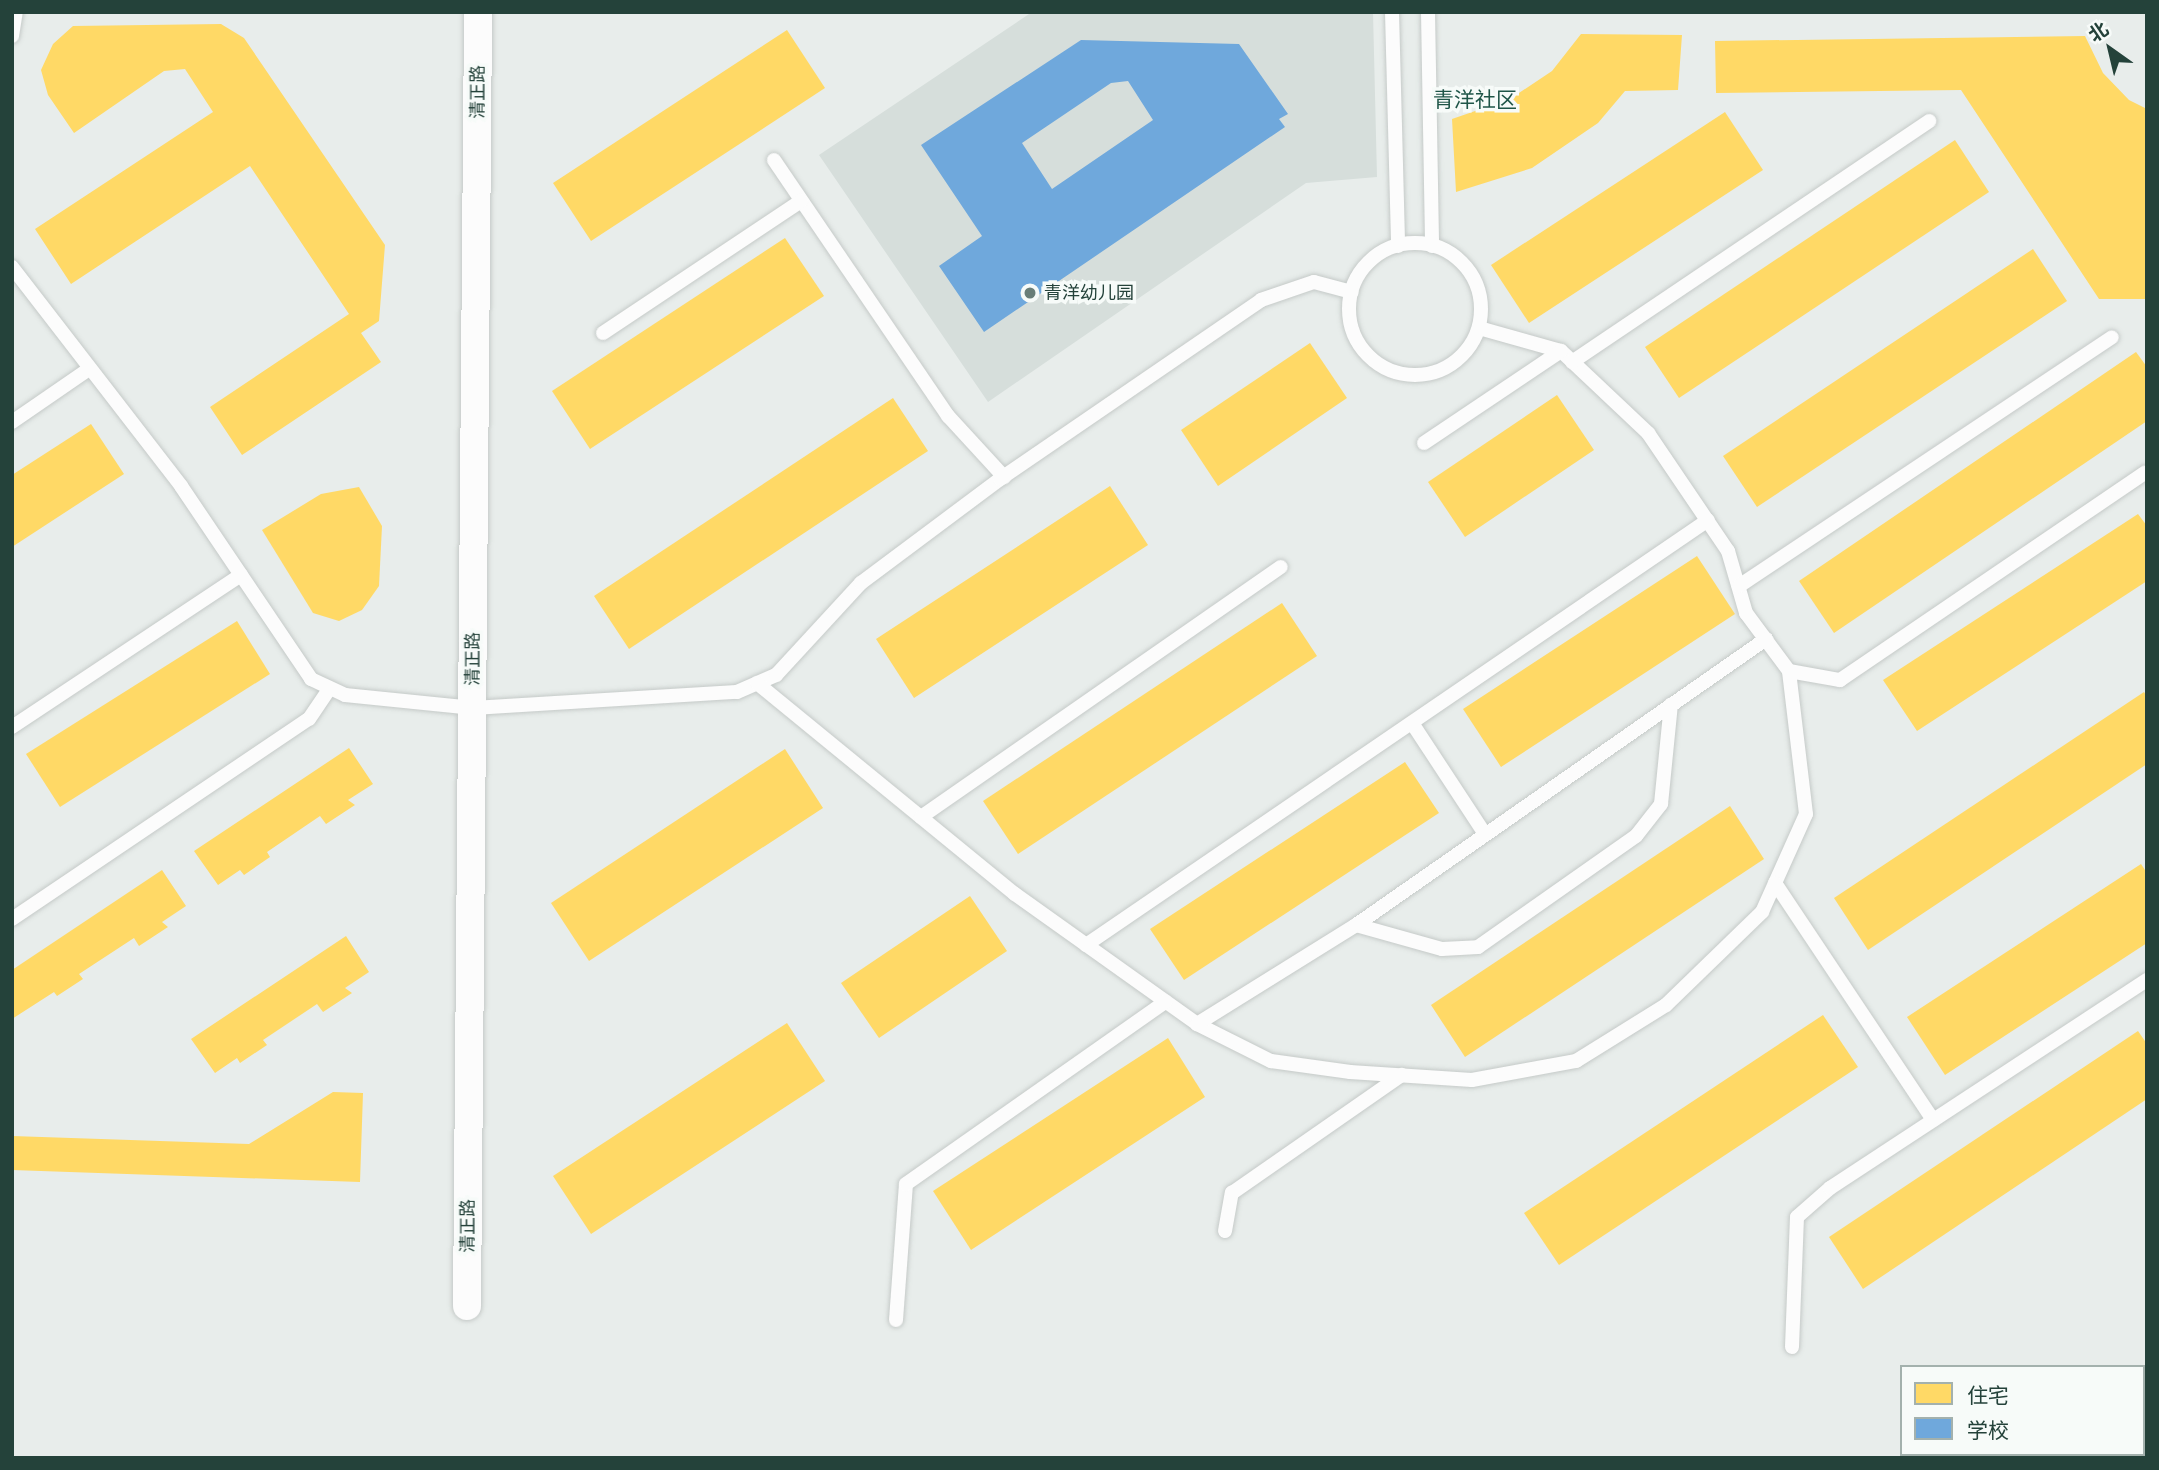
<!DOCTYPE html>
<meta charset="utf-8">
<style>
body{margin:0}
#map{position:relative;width:2159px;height:1470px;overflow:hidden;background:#e8edeb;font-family:"Asap Condensed","Noto Sans SC",sans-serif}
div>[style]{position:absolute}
.built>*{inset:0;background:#d6dedb}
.homes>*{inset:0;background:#ffd966}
.schools>*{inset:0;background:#6fa8dc}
.roads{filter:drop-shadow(0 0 2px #c5cac8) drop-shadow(0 0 2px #c5cac8)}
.lane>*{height:14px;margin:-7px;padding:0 7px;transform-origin:7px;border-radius:7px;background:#fcfcfc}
.lane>.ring{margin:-7px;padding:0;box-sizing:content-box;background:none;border:14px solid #fcfcfc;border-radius:50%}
.street>*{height:28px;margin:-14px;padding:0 14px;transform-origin:14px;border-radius:14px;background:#fcfcfc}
.dots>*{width:19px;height:19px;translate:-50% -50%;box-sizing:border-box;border:4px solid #f7fbf9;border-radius:50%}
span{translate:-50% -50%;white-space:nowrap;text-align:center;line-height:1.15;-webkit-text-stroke:7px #f7fbf9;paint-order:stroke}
.street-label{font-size:18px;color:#24423a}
.poi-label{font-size:18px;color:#24423a}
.left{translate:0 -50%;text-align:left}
.quarter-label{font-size:21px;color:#1f5548}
.frame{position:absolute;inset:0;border:14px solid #24423a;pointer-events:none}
.legend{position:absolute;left:1900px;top:1365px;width:245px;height:91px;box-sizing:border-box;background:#f7fbf9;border:2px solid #a3b1ad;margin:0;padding:9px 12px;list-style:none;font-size:21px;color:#24423a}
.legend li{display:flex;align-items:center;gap:14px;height:35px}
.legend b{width:35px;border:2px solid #a3b1ad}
.north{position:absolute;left:2075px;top:14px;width:70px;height:70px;-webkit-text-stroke:5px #f7fbf9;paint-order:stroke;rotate:326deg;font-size:19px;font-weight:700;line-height:28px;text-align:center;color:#24423a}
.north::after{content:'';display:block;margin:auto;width:24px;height:32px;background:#24423a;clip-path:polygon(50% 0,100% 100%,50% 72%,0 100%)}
</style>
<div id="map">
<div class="built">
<div style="clip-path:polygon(1032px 12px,1373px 12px,1377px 177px,1306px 183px,988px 402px,819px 155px)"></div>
</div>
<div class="homes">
<div style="clip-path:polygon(221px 24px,244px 38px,385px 245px,379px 321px,361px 333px,381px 362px,242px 455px,210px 407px,349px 314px,250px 166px,71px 284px,35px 229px,213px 112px,185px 69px,164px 71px,74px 133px,48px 95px,41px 70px,53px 44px,73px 26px)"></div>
<div style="clip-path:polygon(787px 30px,825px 88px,591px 241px,553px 183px)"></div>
<div style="clip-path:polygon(1581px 34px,1682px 35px,1678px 90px,1625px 91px,1598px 123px,1532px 168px,1456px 192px,1452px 119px,1510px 99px,1552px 71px)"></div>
<div style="clip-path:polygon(2085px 36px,2103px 73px,2129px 100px,2147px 109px,2147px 299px,2099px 299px,1961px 90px,1716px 93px,1715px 41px)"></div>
<div style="clip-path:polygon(1725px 112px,1763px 170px,1529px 323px,1491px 265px)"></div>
<div style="clip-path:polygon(1955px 140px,1989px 192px,1679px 398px,1645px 347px)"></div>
<div style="clip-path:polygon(785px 238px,824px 296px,590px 449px,552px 391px)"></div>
<div style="clip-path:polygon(2033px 249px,2067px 301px,1757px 507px,1723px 456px)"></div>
<div style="clip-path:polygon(1310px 343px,1347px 398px,1218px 486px,1181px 430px)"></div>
<div style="clip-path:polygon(2136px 352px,2147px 367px,2147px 421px,1834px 633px,1799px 581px)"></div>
<div style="clip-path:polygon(1557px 395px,1594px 450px,1465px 537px,1428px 482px)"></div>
<div style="clip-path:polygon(893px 398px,928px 451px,629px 649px,594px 596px)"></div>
<div style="clip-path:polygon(91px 424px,124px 474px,12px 547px,12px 475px)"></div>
<div style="clip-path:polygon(1110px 486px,1148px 545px,914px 698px,876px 639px)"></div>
<div style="clip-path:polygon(359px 487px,382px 526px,379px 586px,362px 610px,339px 621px,313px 613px,262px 530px,321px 494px)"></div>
<div style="clip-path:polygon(2138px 514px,2147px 526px,2147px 581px,1917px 731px,1883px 680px)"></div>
<div style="clip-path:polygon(1697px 556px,1735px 614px,1501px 767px,1463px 709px)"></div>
<div style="clip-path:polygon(1282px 603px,1317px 656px,1018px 854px,983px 801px)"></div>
<div style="clip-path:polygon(237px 621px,270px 674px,60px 807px,26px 754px)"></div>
<div style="clip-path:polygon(2144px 692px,2147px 697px,2147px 764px,1868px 950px,1834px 898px)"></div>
<div style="clip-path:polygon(349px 748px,373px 784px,348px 800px,355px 805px,326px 824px,320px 816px,267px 852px,270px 857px,244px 875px,240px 870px,218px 885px,194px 851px)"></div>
<div style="clip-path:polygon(785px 749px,823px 808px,589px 961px,551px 903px)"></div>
<div style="clip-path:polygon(1405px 762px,1439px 813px,1184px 980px,1150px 929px)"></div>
<div style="clip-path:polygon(1730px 806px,1764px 859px,1465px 1057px,1431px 1005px)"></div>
<div style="clip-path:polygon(2141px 864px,2147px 873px,2147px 943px,1945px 1075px,1907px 1017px)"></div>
<div style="clip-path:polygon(162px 870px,186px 906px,162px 922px,168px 927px,139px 946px,134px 938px,79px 974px,83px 979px,57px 996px,54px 992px,12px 1019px,12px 970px)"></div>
<div style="clip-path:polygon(970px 896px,1007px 951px,879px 1038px,841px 983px)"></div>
<div style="clip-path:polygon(346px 936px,369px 972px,345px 988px,352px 993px,323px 1012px,317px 1004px,263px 1040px,267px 1045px,240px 1063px,237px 1058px,215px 1073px,191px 1039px)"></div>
<div style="clip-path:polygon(1823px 1015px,1858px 1067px,1559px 1265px,1524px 1213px)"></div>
<div style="clip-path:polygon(787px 1023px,825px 1081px,591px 1234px,553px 1176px)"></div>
<div style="clip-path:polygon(2138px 1031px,2147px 1044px,2147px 1099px,1863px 1289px,1829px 1237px)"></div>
<div style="clip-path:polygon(1168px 1038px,1205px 1097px,971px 1250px,933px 1191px)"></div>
<div style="clip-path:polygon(333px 1092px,363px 1093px,360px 1182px,12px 1170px,12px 1136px,249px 1144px)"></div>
</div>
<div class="schools">
<div style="clip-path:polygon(evenodd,1081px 40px,1239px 44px,1288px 114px,1279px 119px,1285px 127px,984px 332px,939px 266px,982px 236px,921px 145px,1081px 40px,1128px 81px,1153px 120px,1052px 189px,1022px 143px,1111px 83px,1128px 81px)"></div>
</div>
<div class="roads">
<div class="lane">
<div style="left:1392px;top:12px;width:234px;rotate:88.5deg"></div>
<div style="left:1428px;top:12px;width:234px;rotate:89deg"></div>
<div style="left:12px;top:36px;width:24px;rotate:-81deg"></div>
<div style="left:774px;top:160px;width:310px;rotate:55.8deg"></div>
<div style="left:948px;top:416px;width:83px;rotate:47.4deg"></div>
<div class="ring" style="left:1349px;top:243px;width:118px;height:118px"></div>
<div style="left:12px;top:267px;width:277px;rotate:52.3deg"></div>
<div style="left:181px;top:486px;width:233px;rotate:56deg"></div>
<div style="left:311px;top:679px;width:38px;rotate:25deg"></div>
<div style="left:345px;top:695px;width:129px;rotate:5.8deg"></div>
<div style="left:473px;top:708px;width:264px;rotate:-3.5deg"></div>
<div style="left:737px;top:692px;width:43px;rotate:-23.6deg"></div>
<div style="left:776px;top:675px;width:125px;rotate:-47.3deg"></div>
<div style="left:861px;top:583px;width:174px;rotate:-36.8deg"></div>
<div style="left:1000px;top:479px;width:316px;rotate:-34.4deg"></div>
<div style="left:1261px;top:300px;width:56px;rotate:-18.8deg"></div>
<div style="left:1314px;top:282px;width:39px;rotate:15deg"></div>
<div style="left:1479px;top:328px;width:85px;rotate:15.7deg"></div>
<div style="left:1561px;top:351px;width:120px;rotate:43.3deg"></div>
<div style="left:1648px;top:433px;width:143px;rotate:55.9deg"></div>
<div style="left:1728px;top:551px;width:65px;rotate:73.8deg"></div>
<div style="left:1746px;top:613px;width:72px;rotate:53.4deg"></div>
<div style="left:1789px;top:671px;width:52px;rotate:10deg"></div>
<div style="left:1840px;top:680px;width:369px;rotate:-34.2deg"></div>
<div style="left:603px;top:333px;width:238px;rotate:-33.7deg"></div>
<div style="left:1572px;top:362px;width:431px;rotate:-34deg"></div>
<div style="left:12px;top:422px;width:93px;rotate:-34.5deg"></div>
<div style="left:1424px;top:443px;width:165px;rotate:-33.9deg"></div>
<div style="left:1739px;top:586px;width:448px;rotate:-33.7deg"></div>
<div style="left:757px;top:683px;width:333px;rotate:39.3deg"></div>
<div style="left:1015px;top:894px;width:224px;rotate:35.5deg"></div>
<div style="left:1197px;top:1024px;width:83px;rotate:26.6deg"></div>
<div style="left:1271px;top:1061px;width:80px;rotate:7.9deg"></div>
<div style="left:1350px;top:1072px;width:122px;rotate:3.8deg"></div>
<div style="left:1472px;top:1080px;width:106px;rotate:-10.4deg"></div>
<div style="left:1576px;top:1061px;width:106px;rotate:-31.9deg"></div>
<div style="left:1666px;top:1005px;width:134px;rotate:-44.1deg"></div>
<div style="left:1762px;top:912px;width:107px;rotate:-65.8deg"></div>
<div style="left:1806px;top:814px;width:144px;rotate:-96.8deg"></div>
<div style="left:1412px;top:723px;width:133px;rotate:56.7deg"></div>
<div style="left:12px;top:727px;width:275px;rotate:-33.6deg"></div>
<div style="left:921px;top:817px;width:438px;rotate:-34.8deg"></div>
<div style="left:1775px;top:883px;width:285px;rotate:56.3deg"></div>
<div style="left:12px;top:919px;width:358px;rotate:-34deg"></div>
<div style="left:309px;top:719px;width:37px;rotate:-56deg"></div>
<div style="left:1356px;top:925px;width:89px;rotate:15.6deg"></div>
<div style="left:1442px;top:949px;width:36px;rotate:-3deg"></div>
<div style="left:1478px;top:947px;width:193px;rotate:-35.1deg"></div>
<div style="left:1636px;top:836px;width:41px;rotate:-52deg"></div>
<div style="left:1661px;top:804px;width:100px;rotate:-84.3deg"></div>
<div style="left:1086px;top:945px;width:753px;rotate:-34.34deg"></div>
<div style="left:1197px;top:1024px;width:187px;rotate:-31.9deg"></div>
<div style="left:1356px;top:925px;width:500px;rotate:-34.9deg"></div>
<div style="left:1225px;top:1231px;width:39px;rotate:-80deg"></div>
<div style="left:1232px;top:1193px;width:207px;rotate:-34.8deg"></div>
<div style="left:896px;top:1320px;width:136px;rotate:-85.8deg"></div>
<div style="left:906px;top:1184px;width:317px;rotate:-35.1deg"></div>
<div style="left:1792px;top:1347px;width:130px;rotate:-87.8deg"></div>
<div style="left:1797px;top:1217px;width:44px;rotate:-41.3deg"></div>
<div style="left:1830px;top:1188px;width:379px;rotate:-33.3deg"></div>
</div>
<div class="street">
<div style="left:467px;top:1306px;width:1294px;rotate:-89.51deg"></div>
</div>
</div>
<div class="dots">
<div style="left:1030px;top:293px;background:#697e78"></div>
</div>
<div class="street-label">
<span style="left:478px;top:92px;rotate:-90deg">清正路</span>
<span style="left:473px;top:659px;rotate:-90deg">清正路</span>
<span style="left:468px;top:1226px;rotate:-90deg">清正路</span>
</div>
<div class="poi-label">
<span class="left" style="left:1044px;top:293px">青洋幼儿园</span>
</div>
<div class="quarter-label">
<span style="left:1475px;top:99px">青洋社区</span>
</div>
<div class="frame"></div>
<ul class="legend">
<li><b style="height:19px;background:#ffd966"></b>住宅</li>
<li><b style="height:19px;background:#6fa8dc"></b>学校</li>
</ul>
<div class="north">北</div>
</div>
